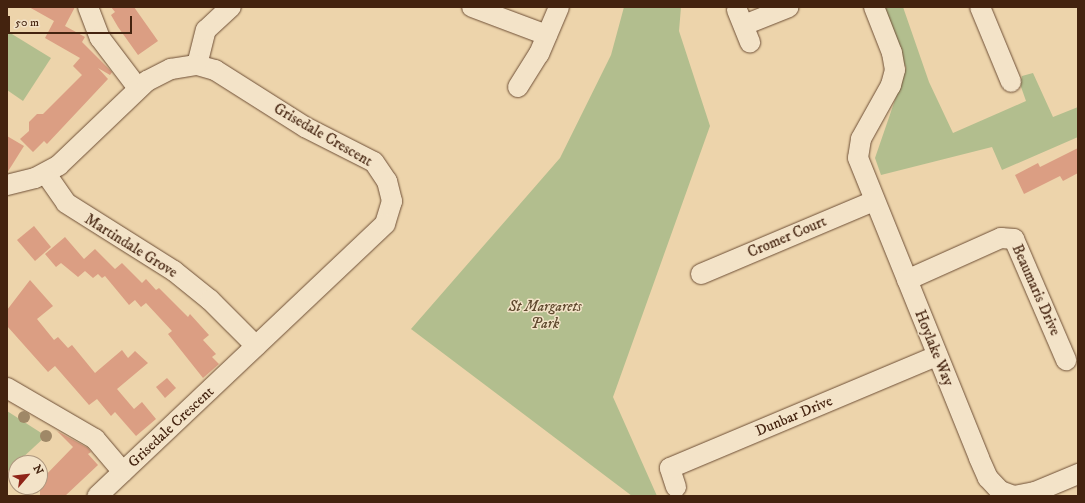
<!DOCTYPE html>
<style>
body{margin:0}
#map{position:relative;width:1085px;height:503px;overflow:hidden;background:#edd4ab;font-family:"IM FELL DW Pica",serif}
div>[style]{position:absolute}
.green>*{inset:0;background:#b2be8e}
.building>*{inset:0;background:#db9e83}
.roads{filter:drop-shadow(0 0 1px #6e4f36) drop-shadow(0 0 1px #6e4f36)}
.street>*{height:20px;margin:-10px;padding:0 10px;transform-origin:10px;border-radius:10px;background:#f3e3c8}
.trees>*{width:12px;height:12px;margin:-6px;border-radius:50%;background:#9f8867}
span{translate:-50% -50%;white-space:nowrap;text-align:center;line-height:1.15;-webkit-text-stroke:3px #f3e3c8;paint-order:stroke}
.street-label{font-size:15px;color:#44230f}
.park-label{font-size:15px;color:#604a2f;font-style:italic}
.frame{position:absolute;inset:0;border:8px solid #44230f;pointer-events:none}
.north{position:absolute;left:8px;top:455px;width:40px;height:40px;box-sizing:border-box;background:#f3e3c8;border:1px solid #ad967e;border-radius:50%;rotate:62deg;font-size:11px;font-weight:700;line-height:16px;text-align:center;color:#44230f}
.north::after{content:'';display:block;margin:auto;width:14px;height:18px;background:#8f2418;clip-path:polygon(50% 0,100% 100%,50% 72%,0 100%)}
.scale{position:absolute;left:8px;top:16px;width:124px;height:18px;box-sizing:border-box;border:2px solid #44230f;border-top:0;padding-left:5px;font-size:12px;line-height:14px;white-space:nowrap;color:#44230f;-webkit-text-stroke:3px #f3e3c8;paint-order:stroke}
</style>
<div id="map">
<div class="green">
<div style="clip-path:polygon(624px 7px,681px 7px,679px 31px,710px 126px,613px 397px,657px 496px,632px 496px,411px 329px,560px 158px,611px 55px)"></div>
<div style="clip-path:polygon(883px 7px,903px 7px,929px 82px,953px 133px,1026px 101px,1020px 84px,1022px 76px,1033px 73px,1053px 117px,1078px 107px,1078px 137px,1002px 170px,992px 147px,881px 175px,875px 158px,906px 68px)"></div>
<div style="clip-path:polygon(7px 31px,51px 58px,23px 101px,7px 90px)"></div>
<div style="clip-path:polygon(7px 411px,46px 436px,7px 472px)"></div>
</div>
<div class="building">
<div style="clip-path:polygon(29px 7px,75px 7px,65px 26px,85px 37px,82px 42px,112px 72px,110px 75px,98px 68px,108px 79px,47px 144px,44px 141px,33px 152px,20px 139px,29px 131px,29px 122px,37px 114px,43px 114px,82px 75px,73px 66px,80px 58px,45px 38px,54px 21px)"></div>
<div style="clip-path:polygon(111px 7px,134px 7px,158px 41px,138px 55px,118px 27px,111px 15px,115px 12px)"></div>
<div style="clip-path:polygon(7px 136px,24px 146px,7px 173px)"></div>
<div style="clip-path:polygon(1078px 148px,1078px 173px,1063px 181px,1060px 176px,1024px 194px,1015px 175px,1038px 163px,1040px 167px)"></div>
<div style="clip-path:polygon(34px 226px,51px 247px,35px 261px,17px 240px)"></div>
<div style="clip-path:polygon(65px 237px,84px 259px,95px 249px,115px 269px,122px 263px,142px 283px,146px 279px,156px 290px,159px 288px,188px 317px,190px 314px,209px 335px,203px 340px,216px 354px,212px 357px,219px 364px,203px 378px,168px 334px,172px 331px,146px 303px,141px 307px,135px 300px,129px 305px,105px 276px,102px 278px,98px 274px,93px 278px,85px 271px,78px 277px,61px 263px,56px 267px,45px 254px)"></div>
<div style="clip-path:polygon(30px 280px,53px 306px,37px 319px,54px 340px,58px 337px,68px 348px,72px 345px,95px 373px,122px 350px,128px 358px,135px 351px,148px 363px,117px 389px,134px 409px,142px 402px,156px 419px,136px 436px,115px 412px,111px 416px,97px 399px,89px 405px,55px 366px,48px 372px,7px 326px,7px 310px)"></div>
<div style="clip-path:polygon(167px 378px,176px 388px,165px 398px,156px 387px)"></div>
<div style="clip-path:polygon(57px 431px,88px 448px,91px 452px,88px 454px,98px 465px,65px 496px,40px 496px,40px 481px,73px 447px)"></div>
</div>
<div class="roads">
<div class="street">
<div style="left:88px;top:7px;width:33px;rotate:69deg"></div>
<div style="left:100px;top:38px;width:63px;rotate:52.8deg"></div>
<div style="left:472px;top:7px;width:80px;rotate:20.5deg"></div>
<div style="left:874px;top:7px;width:49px;rotate:68.6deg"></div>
<div style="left:892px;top:53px;width:17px;rotate:80deg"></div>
<div style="left:895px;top:70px;width:16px;rotate:105deg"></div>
<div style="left:891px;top:85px;width:62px;rotate:119.1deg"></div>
<div style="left:861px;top:139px;width:19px;rotate:99deg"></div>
<div style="left:858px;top:158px;width:323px;rotate:68deg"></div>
<div style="left:979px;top:458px;width:22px;rotate:66deg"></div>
<div style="left:988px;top:478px;width:18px;rotate:47deg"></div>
<div style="left:980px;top:7px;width:81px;rotate:67.5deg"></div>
<div style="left:737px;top:10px;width:35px;rotate:68deg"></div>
<div style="left:744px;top:25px;width:48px;rotate:-21.8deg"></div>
<div style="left:197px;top:65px;width:36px;rotate:-76deg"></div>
<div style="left:206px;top:30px;width:34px;rotate:-43deg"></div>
<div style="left:518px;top:87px;width:39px;rotate:-58deg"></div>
<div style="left:539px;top:54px;width:51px;rotate:-66.9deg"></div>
<div style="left:46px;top:174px;width:35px;rotate:55deg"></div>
<div style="left:66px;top:203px;width:128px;rotate:32.2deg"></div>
<div style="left:174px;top:271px;width:46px;rotate:38.9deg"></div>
<div style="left:210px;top:300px;width:65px;rotate:45deg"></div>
<div style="left:7px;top:185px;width:29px;rotate:-14deg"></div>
<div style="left:35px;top:178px;width:27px;rotate:-28deg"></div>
<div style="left:59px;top:165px;width:122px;rotate:-43.7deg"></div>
<div style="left:147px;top:81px;width:27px;rotate:-27deg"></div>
<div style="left:171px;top:69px;width:26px;rotate:-9deg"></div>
<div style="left:197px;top:65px;width:19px;rotate:16deg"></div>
<div style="left:215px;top:70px;width:107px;rotate:32.3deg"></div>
<div style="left:305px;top:127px;width:77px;rotate:26.9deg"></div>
<div style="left:374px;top:162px;width:23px;rotate:56deg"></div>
<div style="left:387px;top:181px;width:21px;rotate:76deg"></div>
<div style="left:392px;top:201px;width:24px;rotate:107deg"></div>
<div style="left:385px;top:224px;width:396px;rotate:136.6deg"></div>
<div style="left:701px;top:274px;width:188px;rotate:-22.9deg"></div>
<div style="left:907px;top:280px;width:103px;rotate:-24.1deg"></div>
<div style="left:1001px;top:238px;width:13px;rotate:4deg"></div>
<div style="left:1014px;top:239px;width:132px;rotate:66.7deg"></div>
<div style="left:7px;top:388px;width:102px;rotate:30.1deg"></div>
<div style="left:95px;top:439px;width:43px;rotate:49.7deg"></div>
<div style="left:676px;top:487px;width:20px;rotate:-108deg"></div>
<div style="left:670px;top:468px;width:290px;rotate:-22.8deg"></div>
<div style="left:1000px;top:491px;width:15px;rotate:20deg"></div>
<div style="left:1014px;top:496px;width:21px;rotate:-11deg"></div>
<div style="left:1035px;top:492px;width:47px;rotate:-22.7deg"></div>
</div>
</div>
<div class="trees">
<div style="left:24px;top:417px"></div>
<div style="left:46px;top:436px"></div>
</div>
<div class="street-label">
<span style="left:323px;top:135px;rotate:30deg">Grisedale Crescent</span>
<span style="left:787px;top:237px;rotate:-23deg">Cromer Court</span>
<span style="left:131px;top:246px;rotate:32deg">Martindale Grove</span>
<span style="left:1036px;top:290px;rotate:66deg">Beaumaris Drive</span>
<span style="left:934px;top:348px;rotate:68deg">Hoylake Way</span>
<span style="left:794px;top:416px;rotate:-23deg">Dunbar Drive</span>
<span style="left:171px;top:427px;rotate:-43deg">Grisedale Crescent</span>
</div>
<div class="park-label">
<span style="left:545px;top:315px">St Margarets<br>Park</span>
</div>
<div class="frame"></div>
<div class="north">N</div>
<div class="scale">50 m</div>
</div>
